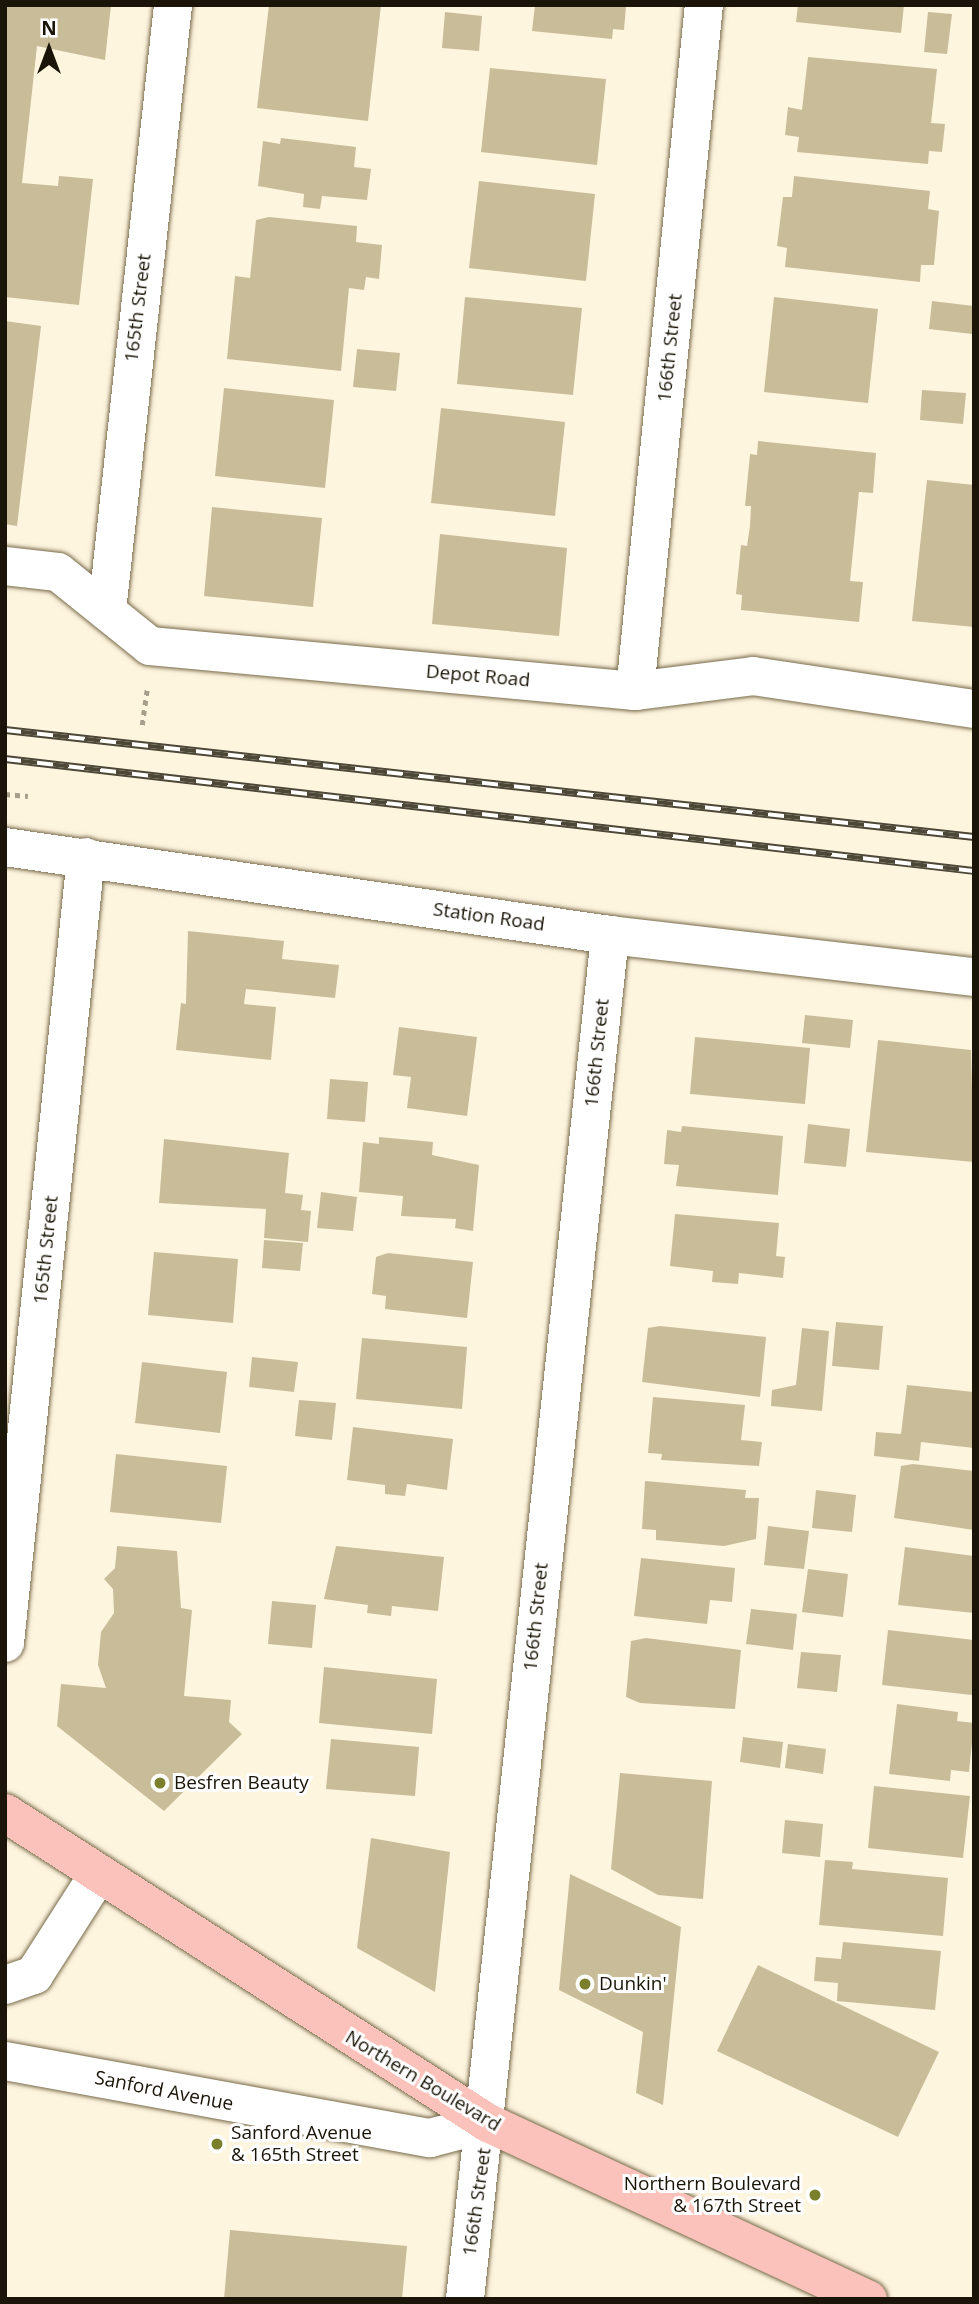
<!DOCTYPE html>
<style>
body{margin:0}
#map{position:relative;width:979px;height:2304px;overflow:hidden;background:#fef5df;font-family:"Open Sans",sans-serif}
div>[style]{position:absolute}
.building>*{inset:0;background:#c9bc99}
.path>*{height:4.5px;margin-top:-2.25px;transform-origin:0;background:repeating-linear-gradient(90deg,#a59e8b 0 5px,transparent 0 10px)}
.roads{filter:drop-shadow(0 0 2px #776a4a) drop-shadow(0 0 2px #776a4a)}
.minor>*{height:38px;margin:-19px;padding:0 19px;transform-origin:19px;border-radius:19px;background:#fff}
.major>*{height:38px;margin:-19px;padding:0 19px;transform-origin:19px;border-radius:19px;background:#fac2ba}
.rail>*{height:8px;margin-top:-4px;transform-origin:0;background:repeating-linear-gradient(90deg,#fff 0 16px,#4d4738 0 32px);box-sizing:border-box;border-block:2px solid #4d4738}
.dots>*{width:19px;height:19px;translate:-50% -50%;box-sizing:border-box;border:4px solid #fff;border-radius:50%}
span{translate:-50% -50%;white-space:nowrap;text-align:center;line-height:1.15;-webkit-text-stroke:6px #fff;paint-order:stroke}
.street-label{font-size:19px;color:#1a1508}
.poi-label{font-size:19px;color:#1a1508}
.left{translate:0 -50%;text-align:left}
.right{translate:-100% -50%;text-align:right}
.frame{position:absolute;inset:0;border:7px solid #1a1508;pointer-events:none}
.north{position:absolute;left:14px;top:14px;width:70px;height:70px;-webkit-text-stroke:5px #fff;paint-order:stroke;rotate:0deg;font-size:19px;font-weight:700;line-height:28px;text-align:center;color:#1a1508}
.north::after{content:'';display:block;margin:auto;width:24px;height:32px;background:#1a1508;clip-path:polygon(50% 0,100% 100%,50% 72%,0 100%)}
</style>
<div id="map">
<div class="building">
<div style="clip-path:polygon(5px 5px,111px 5px,105px 60px,37px 46px,22px 183px,58px 186px,59px 176px,93px 179px,79px 305px,5px 297px)"></div>
<div style="clip-path:polygon(269px 5px,381px 5px,368px 121px,257px 108px)"></div>
<div style="clip-path:polygon(535px 5px,626px 6px,624px 30px,613px 29px,612px 39px,532px 31px)"></div>
<div style="clip-path:polygon(798px 5px,904px 5px,901px 33px,796px 22px)"></div>
<div style="clip-path:polygon(445px 12px,482px 16px,479px 51px,442px 48px)"></div>
<div style="clip-path:polygon(928px 12px,952px 14px,947px 54px,924px 52px)"></div>
<div style="clip-path:polygon(808px 57px,937px 69px,931px 123px,945px 124px,942px 152px,929px 151px,928px 164px,797px 152px,799px 137px,785px 135px,788px 107px,802px 110px)"></div>
<div style="clip-path:polygon(490px 68px,606px 79px,597px 165px,481px 152px)"></div>
<div style="clip-path:polygon(281px 138px,356px 147px,354px 167px,371px 169px,367px 200px,322px 196px,320px 209px,303px 207px,304px 194px,258px 186px,263px 141px,280px 144px)"></div>
<div style="clip-path:polygon(794px 176px,930px 191px,928px 209px,939px 211px,934px 265px,921px 265px,920px 282px,785px 267px,787px 248px,777px 246px,783px 197px,792px 197px)"></div>
<div style="clip-path:polygon(479px 181px,595px 194px,586px 281px,469px 268px)"></div>
<div style="clip-path:polygon(269px 217px,357px 226px,356px 242px,382px 245px,379px 279px,366px 277px,364px 290px,349px 288px,341px 371px,227px 359px,235px 276px,250px 278px,256px 220px)"></div>
<div style="clip-path:polygon(465px 297px,582px 308px,573px 395px,457px 384px)"></div>
<div style="clip-path:polygon(774px 297px,878px 309px,868px 403px,764px 392px)"></div>
<div style="clip-path:polygon(932px 301px,974px 306px,972px 334px,929px 329px)"></div>
<div style="clip-path:polygon(5px 321px,41px 326px,17px 526px,5px 524px)"></div>
<div style="clip-path:polygon(357px 349px,400px 353px,396px 391px,353px 387px)"></div>
<div style="clip-path:polygon(224px 388px,334px 400px,325px 488px,215px 476px)"></div>
<div style="clip-path:polygon(922px 390px,966px 393px,963px 424px,920px 420px)"></div>
<div style="clip-path:polygon(441px 408px,565px 422px,555px 516px,431px 503px)"></div>
<div style="clip-path:polygon(758px 441px,876px 453px,873px 493px,859px 492px,850px 581px,863px 582px,859px 622px,741px 610px,742px 595px,736px 594px,741px 545px,747px 546px,750px 526px,751px 506px,745px 506px,750px 454px,757px 455px)"></div>
<div style="clip-path:polygon(927px 480px,974px 485px,974px 627px,912px 621px)"></div>
<div style="clip-path:polygon(212px 507px,322px 518px,313px 607px,204px 596px)"></div>
<div style="clip-path:polygon(440px 534px,567px 548px,559px 636px,432px 624px)"></div>
<div style="clip-path:polygon(188px 931px,284px 941px,282px 959px,339px 965px,335px 998px,246px 989px,244px 1004px,276px 1007px,271px 1060px,176px 1050px,181px 1003px,186px 1004px)"></div>
<div style="clip-path:polygon(805px 1015px,853px 1020px,850px 1048px,802px 1043px)"></div>
<div style="clip-path:polygon(399px 1027px,477px 1037px,467px 1116px,407px 1108px,411px 1077px,393px 1075px)"></div>
<div style="clip-path:polygon(695px 1037px,810px 1048px,805px 1104px,690px 1094px)"></div>
<div style="clip-path:polygon(878px 1040px,971px 1050px,974px 1162px,866px 1152px)"></div>
<div style="clip-path:polygon(330px 1079px,368px 1082px,365px 1122px,327px 1119px)"></div>
<div style="clip-path:polygon(808px 1124px,850px 1129px,846px 1167px,804px 1163px)"></div>
<div style="clip-path:polygon(682px 1126px,783px 1136px,778px 1195px,676px 1186px,679px 1165px,664px 1164px,667px 1130px,681px 1132px)"></div>
<div style="clip-path:polygon(379px 1137px,433px 1142px,432px 1155px,479px 1165px,473px 1231px,455px 1228px,456px 1219px,401px 1216px,403px 1196px,359px 1192px,363px 1142px,379px 1144px)"></div>
<div style="clip-path:polygon(164px 1139px,289px 1153px,285px 1193px,303px 1195px,301px 1210px,311px 1211px,308px 1242px,264px 1238px,266px 1209px,159px 1203px)"></div>
<div style="clip-path:polygon(321px 1192px,357px 1197px,353px 1231px,317px 1228px)"></div>
<div style="clip-path:polygon(675px 1214px,779px 1223px,776px 1256px,785px 1257px,783px 1278px,739px 1273px,738px 1284px,712px 1282px,713px 1271px,670px 1266px)"></div>
<div style="clip-path:polygon(264px 1240px,303px 1243px,300px 1271px,262px 1268px)"></div>
<div style="clip-path:polygon(154px 1252px,238px 1259px,233px 1323px,148px 1315px)"></div>
<div style="clip-path:polygon(388px 1253px,473px 1262px,467px 1318px,385px 1309px,386px 1296px,372px 1294px,376px 1257px)"></div>
<div style="clip-path:polygon(836px 1322px,883px 1326px,879px 1370px,832px 1366px)"></div>
<div style="clip-path:polygon(660px 1326px,766px 1337px,760px 1397px,642px 1382px,648px 1328px)"></div>
<div style="clip-path:polygon(802px 1328px,829px 1331px,822px 1411px,771px 1406px,772px 1390px,796px 1385px)"></div>
<div style="clip-path:polygon(362px 1338px,467px 1347px,462px 1409px,356px 1399px)"></div>
<div style="clip-path:polygon(252px 1357px,298px 1362px,294px 1392px,249px 1387px)"></div>
<div style="clip-path:polygon(142px 1362px,227px 1372px,220px 1433px,135px 1423px)"></div>
<div style="clip-path:polygon(907px 1385px,974px 1392px,974px 1448px,921px 1442px,919px 1461px,874px 1456px,876px 1432px,901px 1434px)"></div>
<div style="clip-path:polygon(653px 1397px,745px 1405px,741px 1440px,762px 1442px,759px 1466px,661px 1460px,662px 1454px,648px 1453px)"></div>
<div style="clip-path:polygon(299px 1400px,336px 1403px,332px 1440px,295px 1436px)"></div>
<div style="clip-path:polygon(353px 1427px,453px 1439px,447px 1490px,407px 1484px,405px 1496px,385px 1494px,385px 1485px,347px 1480px)"></div>
<div style="clip-path:polygon(116px 1454px,227px 1466px,221px 1523px,110px 1512px)"></div>
<div style="clip-path:polygon(913px 1464px,974px 1471px,974px 1530px,894px 1518px,901px 1466px)"></div>
<div style="clip-path:polygon(645px 1481px,746px 1490px,745px 1498px,759px 1498px,756px 1539px,724px 1546px,656px 1540px,656px 1530px,642px 1529px)"></div>
<div style="clip-path:polygon(816px 1490px,856px 1495px,852px 1532px,812px 1528px)"></div>
<div style="clip-path:polygon(768px 1526px,809px 1531px,804px 1569px,764px 1565px)"></div>
<div style="clip-path:polygon(117px 1546px,177px 1551px,181px 1608px,192px 1610px,184px 1696px,231px 1700px,229px 1722px,242px 1734px,164px 1811px,57px 1726px,61px 1684px,106px 1688px,98px 1665px,101px 1632px,114px 1613px,113px 1589px,104px 1579px,115px 1568px)"></div>
<div style="clip-path:polygon(336px 1546px,444px 1557px,438px 1611px,392px 1606px,391px 1616px,367px 1613px,368px 1605px,324px 1599px)"></div>
<div style="clip-path:polygon(905px 1547px,974px 1556px,974px 1613px,898px 1605px)"></div>
<div style="clip-path:polygon(641px 1558px,735px 1568px,732px 1602px,710px 1600px,707px 1624px,634px 1616px)"></div>
<div style="clip-path:polygon(808px 1569px,848px 1574px,843px 1617px,802px 1612px)"></div>
<div style="clip-path:polygon(272px 1601px,316px 1605px,312px 1648px,268px 1644px)"></div>
<div style="clip-path:polygon(751px 1609px,797px 1614px,793px 1650px,746px 1644px)"></div>
<div style="clip-path:polygon(888px 1630px,974px 1640px,972px 1695px,882px 1685px)"></div>
<div style="clip-path:polygon(646px 1638px,741px 1650px,735px 1709px,640px 1703px,626px 1697px,631px 1641px)"></div>
<div style="clip-path:polygon(801px 1652px,841px 1655px,837px 1692px,797px 1688px)"></div>
<div style="clip-path:polygon(324px 1667px,437px 1679px,432px 1734px,319px 1723px)"></div>
<div style="clip-path:polygon(897px 1704px,958px 1712px,957px 1721px,974px 1723px,969px 1772px,951px 1770px,950px 1781px,889px 1774px)"></div>
<div style="clip-path:polygon(743px 1737px,783px 1742px,780px 1768px,740px 1762px)"></div>
<div style="clip-path:polygon(331px 1739px,419px 1747px,415px 1796px,326px 1789px)"></div>
<div style="clip-path:polygon(788px 1744px,826px 1749px,823px 1774px,785px 1768px)"></div>
<div style="clip-path:polygon(620px 1773px,712px 1781px,703px 1899px,658px 1895px,611px 1869px)"></div>
<div style="clip-path:polygon(874px 1786px,970px 1796px,963px 1858px,868px 1848px)"></div>
<div style="clip-path:polygon(785px 1820px,823px 1824px,820px 1857px,782px 1853px)"></div>
<div style="clip-path:polygon(371px 1838px,450px 1852px,435px 1992px,357px 1948px)"></div>
<div style="clip-path:polygon(825px 1860px,853px 1862px,852px 1869px,948px 1878px,943px 1936px,819px 1925px)"></div>
<div style="clip-path:polygon(570px 1874px,681px 1927px,663px 2105px,636px 2093px,643px 2032px,559px 1990px)"></div>
<div style="clip-path:polygon(843px 1942px,941px 1951px,935px 2010px,837px 2001px,838px 1983px,814px 1981px,816px 1957px,841px 1959px)"></div>
<div style="clip-path:polygon(758px 1965px,939px 2052px,898px 2137px,717px 2051px)"></div>
<div style="clip-path:polygon(230px 2230px,407px 2246px,402px 2299px,224px 2299px)"></div>
</div>
<div class="path">
<div style="left:142px;top:725px;width:36px;rotate:-82deg"></div>
<div style="left:5px;top:794px;width:23px;rotate:5deg"></div>
</div>
<div class="roads">
<div class="minor">
<div style="left:5px;top:566px;width:53px;rotate:6.5deg"></div>
<div style="left:58px;top:572px;width:118px;rotate:38.8deg"></div>
<div style="left:150px;top:646px;width:487px;rotate:5.3deg"></div>
<div style="left:635px;top:691px;width:119px;rotate:-7.2deg"></div>
<div style="left:753px;top:676px;width:223px;rotate:8.5deg"></div>
<div style="left:107px;top:611px;width:610px;rotate:-83.78deg"></div>
<div style="left:635px;top:691px;width:689px;rotate:-84.26deg"></div>
<div style="left:5px;top:847px;width:611px;rotate:8.28deg"></div>
<div style="left:610px;top:935px;width:366px;rotate:6.6deg"></div>
<div style="left:5px;top:1643px;width:790px;rotate:-84.12deg"></div>
<div style="left:5px;top:1985px;width:31px;rotate:-19deg"></div>
<div style="left:34px;top:1975px;width:119px;rotate:-57.4deg"></div>
<div style="left:5px;top:2061px;width:432px;rotate:10.3deg"></div>
<div style="left:430px;top:2138px;width:60px;rotate:-14.5deg"></div>
<div style="left:465px;top:2299px;width:1372px;rotate:-83.93deg"></div>
</div>
<div class="major">
<div style="left:5px;top:1813px;width:574px;rotate:32.69deg"></div>
<div style="left:488px;top:2123px;width:419px;rotate:24.9deg"></div>
</div>
</div>
<div class="rail">
<div style="left:5px;top:730px;width:975px;rotate:6.3deg"></div>
<div style="left:5px;top:759px;width:975px;rotate:6.59deg"></div>
</div>
<div class="dots">
<div style="left:160px;top:1783px;background:#797f2a"></div>
<div style="left:585px;top:1984px;background:#797f2a"></div>
<div style="left:217px;top:2144px;background:#797f2a"></div>
<div style="left:815px;top:2195px;background:#797f2a"></div>
</div>
<div class="street-label">
<span style="left:138px;top:308px;rotate:-83deg">165th Street</span>
<span style="left:670px;top:348px;rotate:-84deg">166th Street</span>
<span style="left:478px;top:676px;rotate:5deg">Depot Road</span>
<span style="left:489px;top:917px;rotate:8deg">Station Road</span>
<span style="left:597px;top:1053px;rotate:-84deg">166th Street</span>
<span style="left:46px;top:1250px;rotate:-84deg">165th Street</span>
<span style="left:536px;top:1617px;rotate:-84deg">166th Street</span>
<span style="left:423px;top:2081px;rotate:31deg">Northern Boulevard</span>
<span style="left:164px;top:2091px;rotate:11deg">Sanford Avenue</span>
<span style="left:477px;top:2202px;rotate:-82deg">166th Street</span>
</div>
<div class="poi-label">
<span class="left" style="left:174px;top:1783px">Besfren Beauty</span>
<span class="left" style="left:599px;top:1984px">Dunkin'</span>
<span class="left" style="left:231px;top:2144px">Sanford Avenue<br>&amp; 165th Street</span>
<span class="right" style="left:801px;top:2195px">Northern Boulevard<br>&amp; 167th Street</span>
</div>
<div class="frame"></div>
<div class="north">N</div>
</div>
